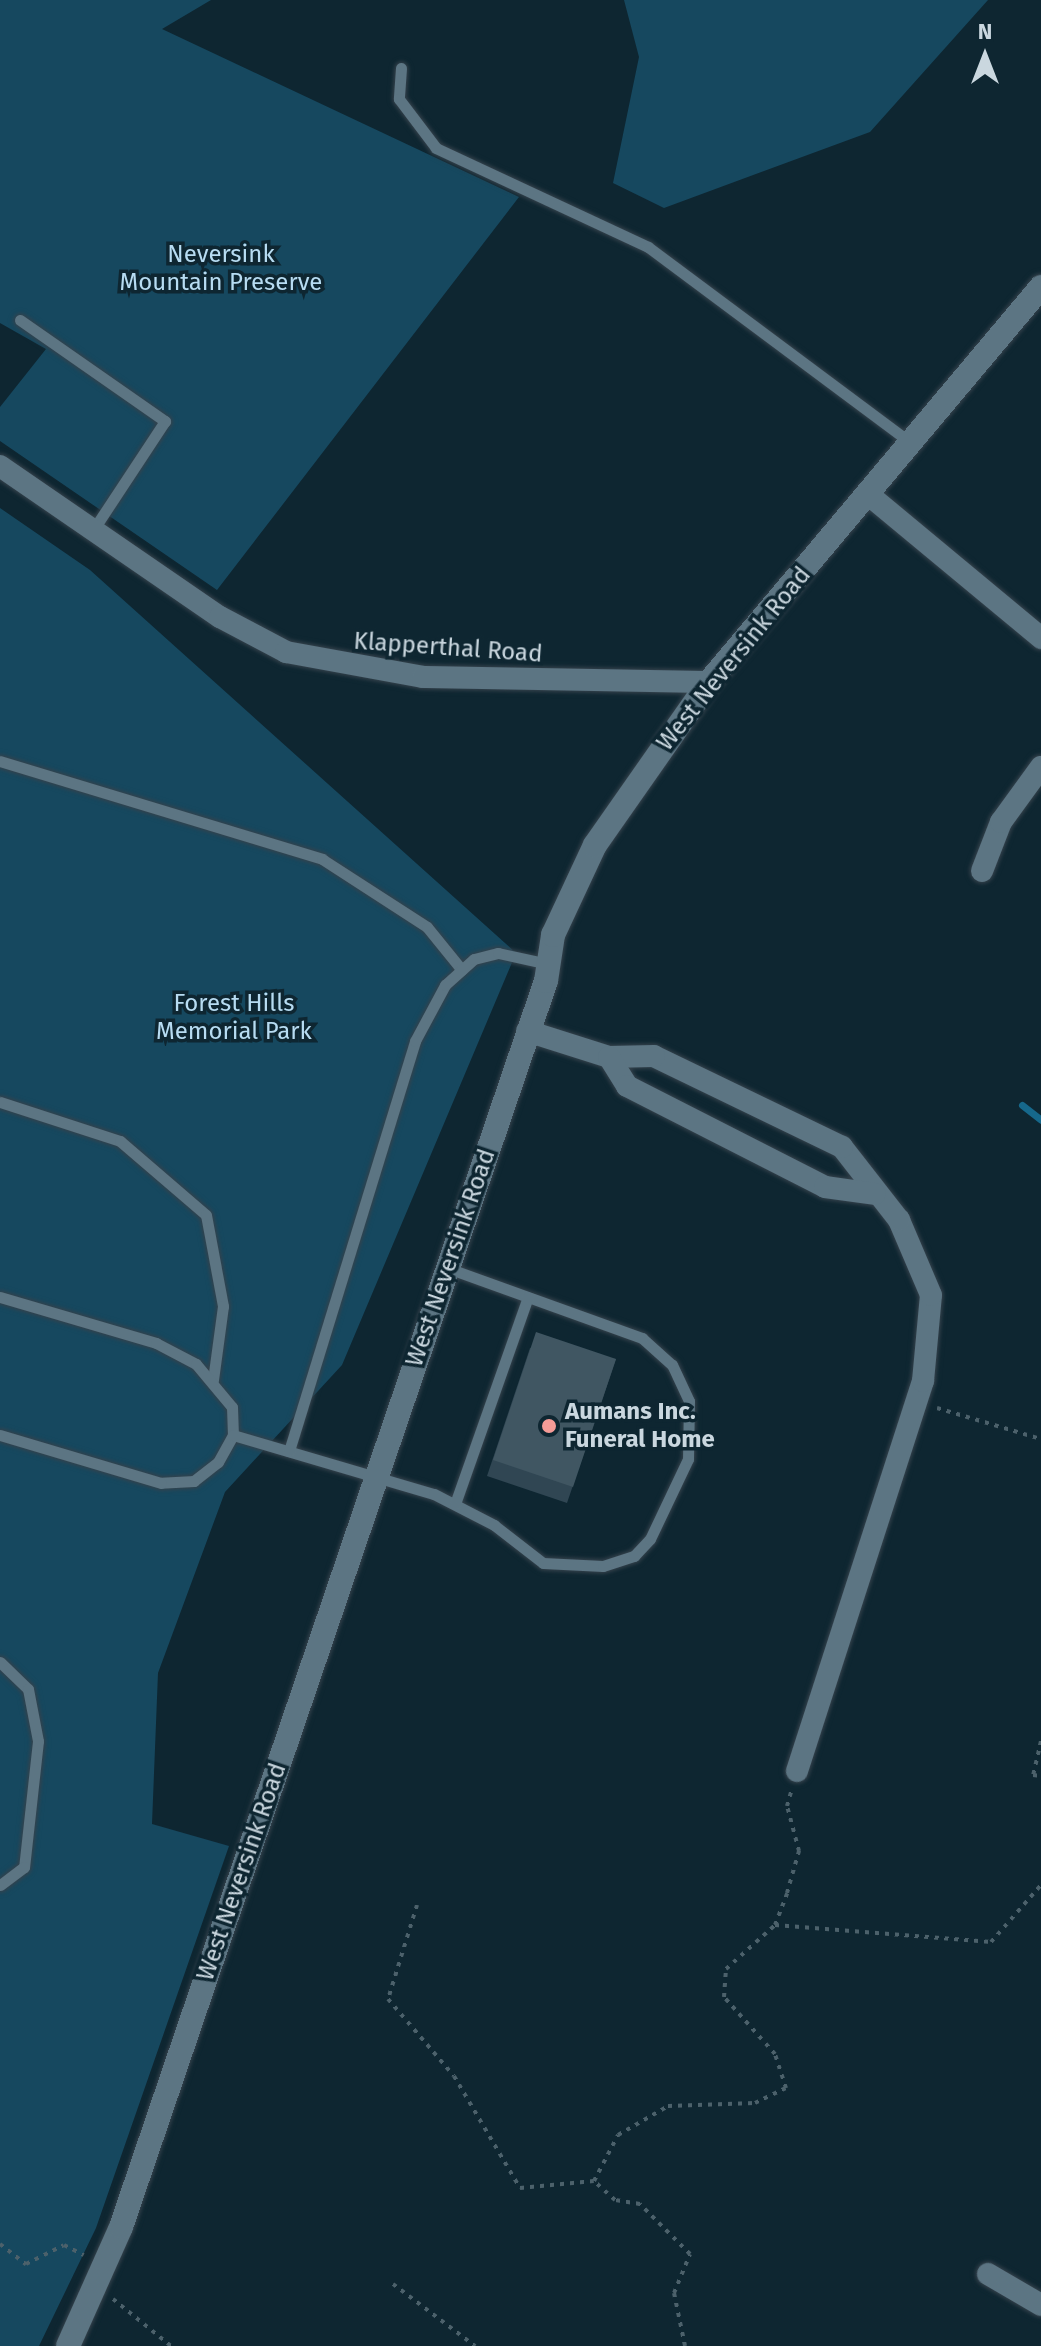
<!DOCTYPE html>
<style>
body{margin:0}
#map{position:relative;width:1041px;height:2346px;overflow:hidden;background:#0e2631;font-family:"Fira Sans",sans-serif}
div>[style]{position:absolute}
.green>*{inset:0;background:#16485f}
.stream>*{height:7px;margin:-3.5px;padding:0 3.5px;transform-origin:3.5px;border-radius:3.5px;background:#16688b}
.path>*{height:4px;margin-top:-2px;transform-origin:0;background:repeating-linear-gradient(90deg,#4c616b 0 4px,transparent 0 10px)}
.roads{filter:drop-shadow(0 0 2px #35424c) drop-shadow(0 0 2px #35424c)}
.lane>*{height:11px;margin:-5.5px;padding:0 5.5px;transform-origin:5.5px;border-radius:5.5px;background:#5c7583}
.street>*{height:22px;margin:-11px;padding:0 11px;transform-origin:11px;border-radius:11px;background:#5c7583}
.secondary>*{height:24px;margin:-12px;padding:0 12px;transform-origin:12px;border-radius:12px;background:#5c7583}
.wall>*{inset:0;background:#304653}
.building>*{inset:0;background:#405662}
.dots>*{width:22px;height:22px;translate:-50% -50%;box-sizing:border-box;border:4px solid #0e2631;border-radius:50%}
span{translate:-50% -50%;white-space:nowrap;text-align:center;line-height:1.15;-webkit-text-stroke:7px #0e2631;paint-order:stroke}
.park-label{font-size:24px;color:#b7dcf2}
.street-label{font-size:24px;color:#cad7df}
.poi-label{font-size:24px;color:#cad7df;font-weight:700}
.left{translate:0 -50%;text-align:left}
.north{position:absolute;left:945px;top:16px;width:80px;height:80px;-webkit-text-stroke:6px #0e2631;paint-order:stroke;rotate:0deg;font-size:22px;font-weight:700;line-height:32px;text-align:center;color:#cad7df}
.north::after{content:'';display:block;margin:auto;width:28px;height:36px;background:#cad7df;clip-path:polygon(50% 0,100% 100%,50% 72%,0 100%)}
</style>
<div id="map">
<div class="green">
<div style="clip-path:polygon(0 0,211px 0,162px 29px,519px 197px,217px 590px,0 441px,0 407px,46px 349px,0 323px)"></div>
<div style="clip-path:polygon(624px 0,988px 0,870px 132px,664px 208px,613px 183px,639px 57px)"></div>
<div style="clip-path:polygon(0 508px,90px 570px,516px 953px,342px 1365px,225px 1492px,158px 1673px,152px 1824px,229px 1846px,96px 2228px,39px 2346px,0 2346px)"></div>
</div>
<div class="stream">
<div style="left:1022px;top:1105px;width:24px;rotate:38deg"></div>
</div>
<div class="path">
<div style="left:937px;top:1408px;width:109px;rotate:16.6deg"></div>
<div style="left:1041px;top:1741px;width:35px;rotate:103deg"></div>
<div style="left:1033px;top:1775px;width:8px;rotate:7deg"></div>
<div style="left:417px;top:1905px;width:98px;rotate:107.1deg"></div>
<div style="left:388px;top:1999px;width:101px;rotate:49.4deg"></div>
<div style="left:454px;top:2076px;width:130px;rotate:59.5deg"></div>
<div style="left:520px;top:2188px;width:74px;rotate:-5.4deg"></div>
<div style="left:775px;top:1925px;width:217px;rotate:4.5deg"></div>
<div style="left:991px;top:1942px;width:76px;rotate:-48.7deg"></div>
<div style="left:0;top:2244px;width:33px;rotate:38deg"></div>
<div style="left:26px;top:2264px;width:42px;rotate:-26.6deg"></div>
<div style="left:64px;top:2245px;width:22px;rotate:27deg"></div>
<div style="left:393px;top:2284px;width:103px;rotate:37.1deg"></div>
<div style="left:113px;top:2299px;width:75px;rotate:39deg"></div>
<div style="left:685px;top:2346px;width:54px;rotate:-101.7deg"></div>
<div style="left:674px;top:2293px;width:42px;rotate:-67.7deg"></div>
<div style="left:690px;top:2254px;width:71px;rotate:-135deg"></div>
<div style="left:640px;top:2204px;width:25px;rotate:-171deg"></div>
<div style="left:615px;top:2200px;width:28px;rotate:-138deg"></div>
<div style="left:594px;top:2181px;width:52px;rotate:-62.4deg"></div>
<div style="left:618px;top:2135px;width:58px;rotate:-30.1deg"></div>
<div style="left:668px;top:2106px;width:87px;rotate:-2deg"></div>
<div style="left:755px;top:2103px;width:34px;rotate:-26deg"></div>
<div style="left:786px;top:2088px;width:36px;rotate:-108deg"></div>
<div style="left:775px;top:2054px;width:76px;rotate:-131.8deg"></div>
<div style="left:724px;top:1997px;width:28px;rotate:-86deg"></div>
<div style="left:726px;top:1969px;width:66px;rotate:-41.9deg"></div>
<div style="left:775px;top:1925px;width:34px;rotate:-69deg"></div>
<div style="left:787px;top:1893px;width:44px;rotate:-74.1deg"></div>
<div style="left:799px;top:1851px;width:47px;rotate:-104.9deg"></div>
<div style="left:787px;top:1806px;width:18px;rotate:-74deg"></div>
</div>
<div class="roads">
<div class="lane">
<div style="left:401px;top:68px;width:31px;rotate:94deg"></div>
<div style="left:399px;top:99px;width:61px;rotate:52.9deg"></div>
<div style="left:436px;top:148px;width:234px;rotate:25deg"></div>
<div style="left:648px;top:247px;width:327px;rotate:36.7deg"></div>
<div style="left:20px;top:320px;width:177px;rotate:34.9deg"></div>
<div style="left:165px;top:421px;width:131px;rotate:123.4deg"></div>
<div style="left:0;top:761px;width:337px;rotate:16.9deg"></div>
<div style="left:322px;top:859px;width:125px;rotate:32.9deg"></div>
<div style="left:427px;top:927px;width:55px;rotate:50.9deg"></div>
<div style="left:0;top:1102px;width:126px;rotate:18deg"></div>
<div style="left:120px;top:1141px;width:113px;rotate:40.7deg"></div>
<div style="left:206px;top:1215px;width:93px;rotate:79.4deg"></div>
<div style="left:223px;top:1306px;width:75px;rotate:97.7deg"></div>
<div style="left:0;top:1297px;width:163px;rotate:16.4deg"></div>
<div style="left:156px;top:1343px;width:45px;rotate:27.7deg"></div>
<div style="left:196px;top:1364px;width:56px;rotate:50.1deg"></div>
<div style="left:232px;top:1407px;width:28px;rotate:88deg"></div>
<div style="left:233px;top:1435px;width:31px;rotate:119deg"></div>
<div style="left:218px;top:1462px;width:31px;rotate:142deg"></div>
<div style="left:194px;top:1481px;width:33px;rotate:177deg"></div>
<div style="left:161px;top:1483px;width:168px;rotate:-163.4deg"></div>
<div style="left:233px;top:1435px;width:209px;rotate:16.4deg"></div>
<div style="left:434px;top:1494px;width:68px;rotate:27.3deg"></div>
<div style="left:494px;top:1525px;width:62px;rotate:37.8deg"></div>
<div style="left:543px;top:1563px;width:60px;rotate:2.9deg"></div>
<div style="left:603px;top:1566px;width:33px;rotate:-18deg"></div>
<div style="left:634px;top:1556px;width:23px;rotate:-47deg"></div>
<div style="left:650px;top:1539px;width:89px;rotate:-64.6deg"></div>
<div style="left:688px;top:1459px;width:58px;rotate:-89deg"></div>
<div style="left:689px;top:1401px;width:40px;rotate:-115deg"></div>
<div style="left:672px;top:1365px;width:40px;rotate:-138deg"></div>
<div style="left:642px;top:1338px;width:206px;rotate:-160.2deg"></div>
<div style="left:289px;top:1451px;width:429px;rotate:-72.9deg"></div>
<div style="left:415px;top:1041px;width:64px;rotate:-61.8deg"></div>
<div style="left:445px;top:985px;width:39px;rotate:-42deg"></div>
<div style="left:474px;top:959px;width:25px;rotate:-14deg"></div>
<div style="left:498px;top:953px;width:51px;rotate:12.4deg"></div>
<div style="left:455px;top:1504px;width:219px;rotate:-70.6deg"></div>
<div style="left:0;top:1662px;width:39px;rotate:44deg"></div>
<div style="left:28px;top:1689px;width:53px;rotate:79.1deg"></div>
<div style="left:38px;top:1741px;width:127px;rotate:96.3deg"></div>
<div style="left:24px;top:1867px;width:30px;rotate:143deg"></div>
</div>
<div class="street">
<div style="left:0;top:466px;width:267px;rotate:34.5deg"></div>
<div style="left:220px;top:617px;width:75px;rotate:27.9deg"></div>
<div style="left:286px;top:652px;width:139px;rotate:10.3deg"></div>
<div style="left:423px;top:677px;width:286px;rotate:1deg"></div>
<div style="left:869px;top:495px;width:224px;rotate:39.7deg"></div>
<div style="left:982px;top:871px;width:53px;rotate:-68.8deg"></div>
<div style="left:1001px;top:822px;width:68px;rotate:-54deg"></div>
<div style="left:527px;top:1031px;width:86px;rotate:17.6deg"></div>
<div style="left:797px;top:1771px;width:410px;rotate:-72.1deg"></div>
<div style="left:923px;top:1381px;width:86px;rotate:-84.7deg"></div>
<div style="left:931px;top:1295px;width:82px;rotate:-113.1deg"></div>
<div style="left:899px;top:1220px;width:93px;rotate:-128deg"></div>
<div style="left:842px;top:1147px;width:209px;rotate:-154.2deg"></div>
<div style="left:654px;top:1056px;width:45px;rotate:178.7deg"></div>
<div style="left:609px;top:1057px;width:34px;rotate:58deg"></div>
<div style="left:627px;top:1086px;width:222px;rotate:27deg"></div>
<div style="left:825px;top:1187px;width:50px;rotate:8deg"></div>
<div style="left:988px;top:2274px;width:61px;rotate:30.3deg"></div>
</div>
<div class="secondary">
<div style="left:68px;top:2346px;width:130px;rotate:-66deg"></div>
<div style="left:121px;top:2227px;width:1316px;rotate:-71.17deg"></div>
<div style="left:546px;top:981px;width:47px;rotate:-81.3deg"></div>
<div style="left:553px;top:935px;width:99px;rotate:-65deg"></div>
<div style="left:595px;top:845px;width:199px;rotate:-55deg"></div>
<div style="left:709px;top:682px;width:516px;rotate:-49.95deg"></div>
</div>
</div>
<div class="wall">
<div style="clip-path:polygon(530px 1348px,616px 1359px,567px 1503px,487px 1476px)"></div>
</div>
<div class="building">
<div style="clip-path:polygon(536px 1332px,616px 1359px,573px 1487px,493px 1460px)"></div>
</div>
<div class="dots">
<div style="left:549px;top:1426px;background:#f59b97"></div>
</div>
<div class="park-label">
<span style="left:221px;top:269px">Neversink<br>Mountain Preserve</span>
<span style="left:234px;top:1018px">Forest Hills<br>Memorial Park</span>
</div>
<div class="street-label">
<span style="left:448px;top:648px;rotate:4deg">Klapperthal Road</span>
<span style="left:734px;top:659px;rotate:-51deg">West Neversink Road</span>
<span style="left:451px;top:1258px;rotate:-71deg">West Neversink Road</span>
<span style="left:242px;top:1872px;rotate:-71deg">West Neversink Road</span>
</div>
<div class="poi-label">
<span class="left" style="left:565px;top:1426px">Aumans Inc.<br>Funeral Home</span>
</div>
<div class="north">N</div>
</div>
